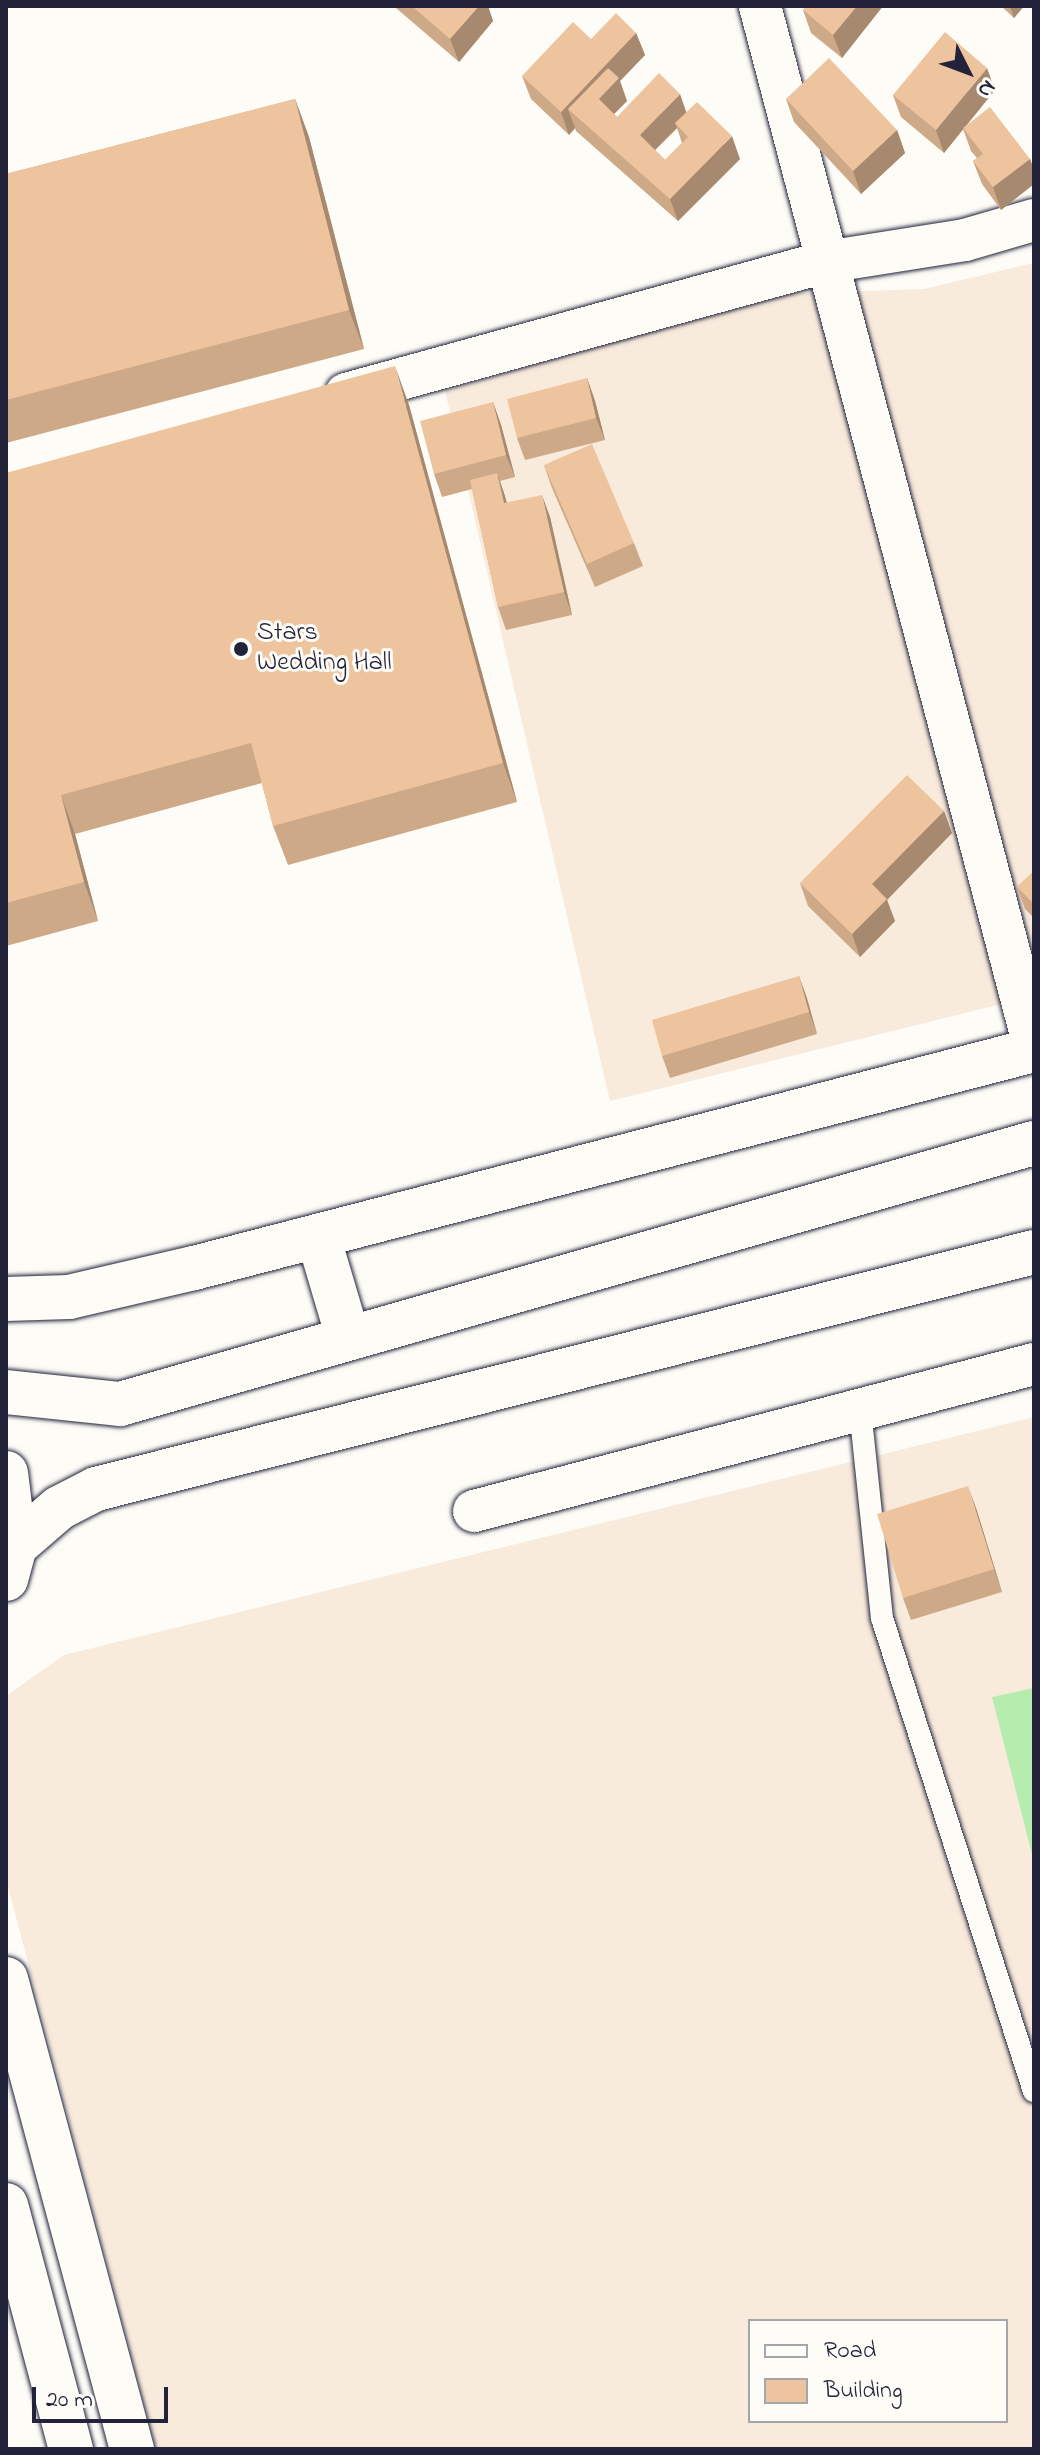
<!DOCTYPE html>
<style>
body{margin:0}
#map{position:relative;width:1040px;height:2455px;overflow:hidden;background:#fdfcf7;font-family:"Indie Flower",sans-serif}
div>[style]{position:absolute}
.built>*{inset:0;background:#f8ebdc}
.green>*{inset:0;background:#b6edaf}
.roads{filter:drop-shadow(0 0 2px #22223b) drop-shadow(0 0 2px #22223b)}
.lane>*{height:22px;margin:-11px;padding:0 11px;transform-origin:11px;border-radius:11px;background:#fdfcf7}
.street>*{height:42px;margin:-21px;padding:0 21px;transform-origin:21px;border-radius:21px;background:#fdfcf7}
.secondary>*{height:44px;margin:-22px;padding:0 22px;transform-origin:22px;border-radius:22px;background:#fdfcf7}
.primary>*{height:44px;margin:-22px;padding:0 22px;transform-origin:22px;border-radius:22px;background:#fdfcf7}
.wall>*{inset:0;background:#cda988}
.shaded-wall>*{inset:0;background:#a7896f}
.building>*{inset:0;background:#eec49e}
.dots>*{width:22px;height:22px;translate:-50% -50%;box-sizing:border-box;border:4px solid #fdfcf7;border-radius:50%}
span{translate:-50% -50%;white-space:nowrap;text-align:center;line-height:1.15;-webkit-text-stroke:6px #fdfcf7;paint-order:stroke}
.poi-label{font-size:26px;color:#22223b}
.left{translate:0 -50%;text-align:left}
.frame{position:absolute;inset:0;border:8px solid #22223b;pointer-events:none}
.legend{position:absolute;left:748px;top:2319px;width:260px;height:104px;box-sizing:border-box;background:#fdfcf7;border:2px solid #a5a5ac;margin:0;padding:10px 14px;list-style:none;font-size:24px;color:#22223b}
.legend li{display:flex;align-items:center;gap:16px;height:40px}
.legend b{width:40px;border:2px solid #a5a5ac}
.north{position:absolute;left:928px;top:32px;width:80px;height:80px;-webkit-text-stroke:6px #fdfcf7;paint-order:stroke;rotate:132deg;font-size:22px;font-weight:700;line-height:32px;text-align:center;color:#22223b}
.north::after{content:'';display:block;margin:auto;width:28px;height:36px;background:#22223b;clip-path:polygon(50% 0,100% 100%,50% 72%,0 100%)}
.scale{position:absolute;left:32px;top:2387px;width:136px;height:36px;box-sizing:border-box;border:4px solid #22223b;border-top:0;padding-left:10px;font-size:24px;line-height:28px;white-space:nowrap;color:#22223b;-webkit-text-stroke:6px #fdfcf7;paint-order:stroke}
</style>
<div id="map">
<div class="built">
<div style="clip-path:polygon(1034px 263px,1034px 996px,610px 1101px,445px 391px,775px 294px,924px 289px)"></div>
<div style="clip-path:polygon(evenodd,1034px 1417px,1034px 2449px,156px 2449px,6px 1879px,6px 1696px,64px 1655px,1034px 1417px,750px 2321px,1006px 2321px,1006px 2421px,750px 2421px,750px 2321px)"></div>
</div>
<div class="green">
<div style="clip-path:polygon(1034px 1688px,1034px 1862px,992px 1697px)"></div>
</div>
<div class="roads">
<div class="lane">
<div style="left:860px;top:1409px;width:210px;rotate:84deg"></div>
<div style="left:882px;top:1618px;width:497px;rotate:72.2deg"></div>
</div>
<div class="street">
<div style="left:760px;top:6px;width:1075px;rotate:75.24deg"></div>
<div style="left:346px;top:394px;width:498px;rotate:-15.4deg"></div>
<div style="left:826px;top:262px;width:141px;rotate:-9deg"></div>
<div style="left:965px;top:240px;width:72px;rotate:-16.2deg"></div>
<div style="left:474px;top:1511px;width:579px;rotate:-14.71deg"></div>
</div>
<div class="secondary">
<div style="left:6px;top:1299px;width:63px;rotate:-1.8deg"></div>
<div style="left:69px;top:1297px;width:128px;rotate:-13.1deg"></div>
<div style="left:194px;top:1268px;width:868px;rotate:-14.55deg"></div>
<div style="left:6px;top:1979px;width:487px;rotate:75deg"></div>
<div style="left:6px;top:2205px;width:253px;rotate:75.1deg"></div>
</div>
<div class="primary">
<div style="left:318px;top:1236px;width:102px;rotate:73.5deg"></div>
<div style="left:6px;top:1392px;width:115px;rotate:6deg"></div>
<div style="left:120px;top:1404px;width:951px;rotate:-15.94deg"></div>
<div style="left:6px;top:1473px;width:74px;rotate:83deg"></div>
<div style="left:15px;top:1546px;width:34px;rotate:105deg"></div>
<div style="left:15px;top:1546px;width:58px;rotate:-40.8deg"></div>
<div style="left:59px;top:1508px;width:42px;rotate:-27.2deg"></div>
<div style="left:96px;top:1489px;width:967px;rotate:-14.18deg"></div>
</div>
</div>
<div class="wall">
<div style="clip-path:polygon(396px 6px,488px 6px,493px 21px,459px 62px,396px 8px)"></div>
<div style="clip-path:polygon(883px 6px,842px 58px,811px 33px,803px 10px)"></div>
<div style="clip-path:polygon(1001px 6px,1024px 6px,1014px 18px)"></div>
<div style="clip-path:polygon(evenodd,636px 33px,645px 55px,620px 81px,627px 101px,614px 114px,617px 117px,687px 112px,740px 159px,678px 221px,576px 131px,575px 128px,569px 135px,531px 99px,522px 76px,591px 39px,636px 33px,677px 128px,682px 143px,665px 160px,655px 150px,677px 128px)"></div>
<div style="clip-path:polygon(995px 90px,966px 126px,1030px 159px,1034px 170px,1034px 184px,1001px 210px,982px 184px,973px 161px,977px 158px,971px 151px,963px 129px,944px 153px,901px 117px,893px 95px)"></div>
<div style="clip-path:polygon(295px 99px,309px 137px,364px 349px,6px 443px,6px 174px)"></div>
<div style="clip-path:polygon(786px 99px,897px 130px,905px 153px,861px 194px,794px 122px)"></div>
<div style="clip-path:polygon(587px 378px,595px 401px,605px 440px,525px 460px,517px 438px)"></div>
<div style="clip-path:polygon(493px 402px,501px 425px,515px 477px,500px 481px,507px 503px,550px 517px,572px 615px,506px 630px,498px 607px,472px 489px,442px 497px,434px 474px)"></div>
<div style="clip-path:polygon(409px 405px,517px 802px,288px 865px,273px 826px,262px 783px,75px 834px,98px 921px,6px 946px,6px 473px)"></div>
<div style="clip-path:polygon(544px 465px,634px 543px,643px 566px,595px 587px,552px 488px)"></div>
<div style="clip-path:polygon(944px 811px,952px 833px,887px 900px,895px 921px,860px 957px,808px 906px,800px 883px)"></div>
<div style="clip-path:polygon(1034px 871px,1034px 918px,1025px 909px,1017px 887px)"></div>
<div style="clip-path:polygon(799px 976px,817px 1034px,670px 1078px,662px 1056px)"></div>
<div style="clip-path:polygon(976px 1508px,1002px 1592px,911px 1620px,903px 1598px)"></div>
</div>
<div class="shaded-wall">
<div style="clip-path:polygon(479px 6px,488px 6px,493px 21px,459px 62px,450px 39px)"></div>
<div style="clip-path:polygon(857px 6px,883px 6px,842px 58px,833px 35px)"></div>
<div style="clip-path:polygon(1010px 6px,1024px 6px,1014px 18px)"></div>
<div style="clip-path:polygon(636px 33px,645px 55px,620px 81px,627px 101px,607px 121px,568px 109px,575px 128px,569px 135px,561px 112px)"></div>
<div style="clip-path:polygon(987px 68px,995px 90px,944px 153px,936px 130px)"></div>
<div style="clip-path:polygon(680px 94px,688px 117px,675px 123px,677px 128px,648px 157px,640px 135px)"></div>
<div style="clip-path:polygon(295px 99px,309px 137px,364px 349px,349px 310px)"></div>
<div style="clip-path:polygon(897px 130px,905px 153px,861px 194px,853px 171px)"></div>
<div style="clip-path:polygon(732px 136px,740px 159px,678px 221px,670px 199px)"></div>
<div style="clip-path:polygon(1030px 159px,1034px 170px,1034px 184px,1001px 210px,993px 187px)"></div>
<div style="clip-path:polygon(395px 366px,409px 405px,517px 802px,503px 763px)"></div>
<div style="clip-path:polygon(587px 378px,595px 401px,605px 440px,596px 418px)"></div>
<div style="clip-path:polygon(493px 402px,501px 425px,515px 477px,506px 455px)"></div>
<div style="clip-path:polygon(497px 473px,505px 496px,512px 526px,504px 503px)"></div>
<div style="clip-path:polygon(542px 495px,550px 517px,572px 615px,564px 592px)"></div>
<div style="clip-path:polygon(61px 795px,75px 834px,98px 921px,84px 882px)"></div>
<div style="clip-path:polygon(944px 811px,952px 833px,887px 900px,895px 921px,860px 957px,852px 934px,872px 884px)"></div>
<div style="clip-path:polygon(799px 976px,807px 998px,817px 1034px,809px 1012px)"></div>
<div style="clip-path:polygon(968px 1486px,976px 1508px,1002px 1592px,994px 1569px)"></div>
</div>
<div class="building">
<div style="clip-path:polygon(412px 6px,479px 6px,450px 39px)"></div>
<div style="clip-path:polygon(806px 6px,857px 6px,833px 35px,803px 10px)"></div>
<div style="clip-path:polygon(616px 13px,636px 33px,561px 112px,522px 76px,573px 22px,591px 39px)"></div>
<div style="clip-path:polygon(945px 32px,987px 68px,936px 130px,893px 95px)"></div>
<div style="clip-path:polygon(829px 58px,897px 130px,853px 171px,786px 99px)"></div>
<div style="clip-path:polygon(608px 68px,619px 78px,599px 99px,617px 117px,659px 73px,680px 94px,640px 135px,665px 160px,688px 137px,675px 123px,697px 102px,732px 136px,670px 199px,568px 109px)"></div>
<div style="clip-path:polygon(295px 99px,349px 310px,6px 400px,6px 174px)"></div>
<div style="clip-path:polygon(990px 107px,1030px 159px,993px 187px,973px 161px,983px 154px,963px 128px)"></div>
<div style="clip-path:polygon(395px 366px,503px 763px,273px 826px,251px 743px,61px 795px,84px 882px,6px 903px,6px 473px)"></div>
<div style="clip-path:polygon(587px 378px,596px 418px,517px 438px,507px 399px)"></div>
<div style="clip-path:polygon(493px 402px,506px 455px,434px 474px,420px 421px)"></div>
<div style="clip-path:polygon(592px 444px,634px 543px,587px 564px,544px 465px)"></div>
<div style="clip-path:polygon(497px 473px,504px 503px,542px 495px,564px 592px,498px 607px,470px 480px)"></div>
<div style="clip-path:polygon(907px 775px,944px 811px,872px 884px,887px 899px,852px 934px,800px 883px)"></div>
<div style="clip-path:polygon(1034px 871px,1034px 904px,1017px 887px)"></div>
<div style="clip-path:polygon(799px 976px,809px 1012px,662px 1056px,652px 1020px)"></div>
<div style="clip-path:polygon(968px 1486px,994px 1569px,903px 1598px,877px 1514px)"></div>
</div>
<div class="dots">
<div style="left:241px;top:649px;background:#22223b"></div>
</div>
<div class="poi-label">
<span class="left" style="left:257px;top:649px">Stars<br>Wedding Hall</span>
</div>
<div class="frame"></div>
<ul class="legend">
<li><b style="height:10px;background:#fdfcf7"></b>Road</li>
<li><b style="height:22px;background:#eec49e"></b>Building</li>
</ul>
<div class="north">N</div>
<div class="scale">20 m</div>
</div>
